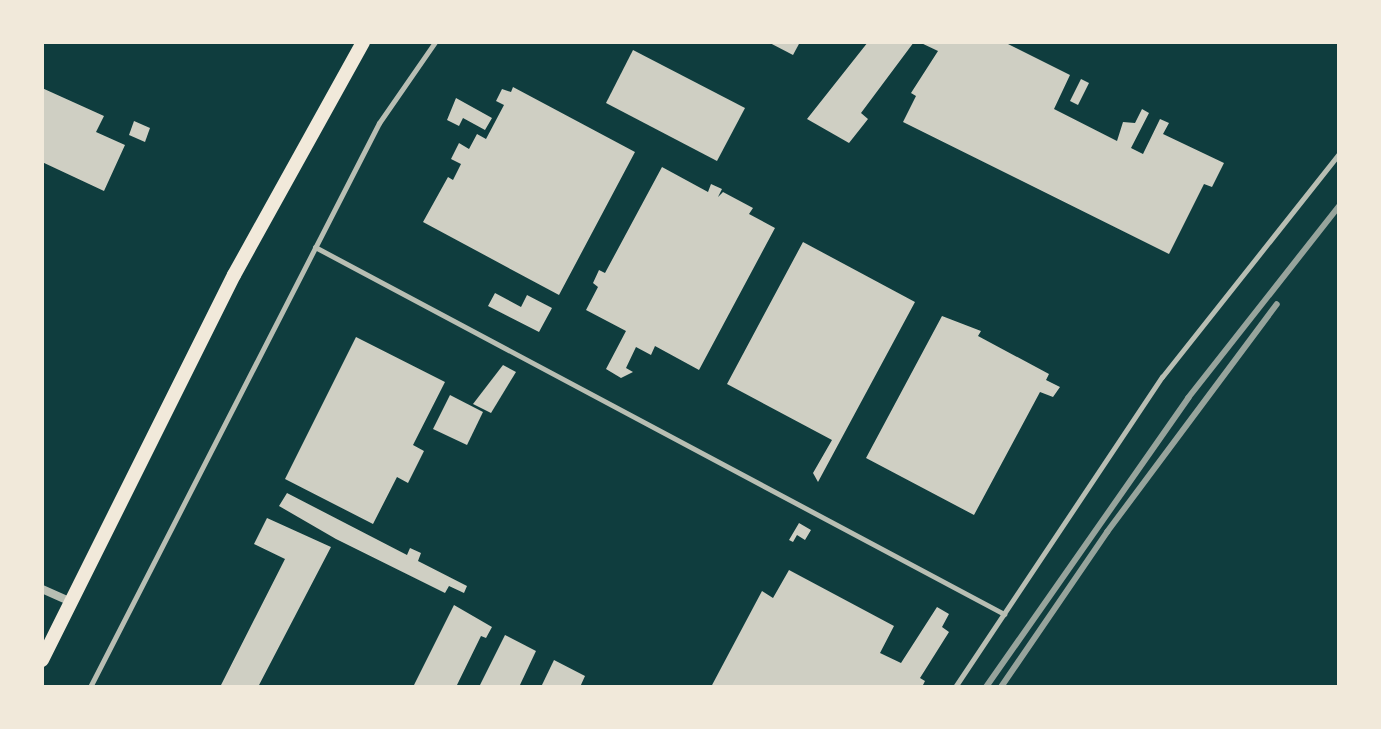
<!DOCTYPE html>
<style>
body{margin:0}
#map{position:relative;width:1381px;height:729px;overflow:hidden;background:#0f3d3e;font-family:"IBM Plex Sans",sans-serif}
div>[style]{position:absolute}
.building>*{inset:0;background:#cfcfc3}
.service>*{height:5px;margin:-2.5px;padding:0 2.5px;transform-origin:2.5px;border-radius:2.5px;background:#b8beb3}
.minor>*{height:8px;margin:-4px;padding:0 4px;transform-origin:4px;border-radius:4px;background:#b8beb3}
.secondary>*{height:14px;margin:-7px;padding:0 7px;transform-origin:7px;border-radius:7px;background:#f1e9da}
.rail>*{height:6px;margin:-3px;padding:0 3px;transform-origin:3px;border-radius:3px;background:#97a49c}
span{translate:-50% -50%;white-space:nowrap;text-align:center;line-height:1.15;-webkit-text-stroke:6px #f1e9da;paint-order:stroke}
.frame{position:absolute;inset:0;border:44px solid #f1e9da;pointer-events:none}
</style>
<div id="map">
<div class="building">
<div style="clip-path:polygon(768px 42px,800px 42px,793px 55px)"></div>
<div style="clip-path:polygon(868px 42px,914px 42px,861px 113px,868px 119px,849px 143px,807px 119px)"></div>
<div style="clip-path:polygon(919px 42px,1004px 42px,1070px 75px,1054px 109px,1117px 141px,1123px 122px,1135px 123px,1142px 109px,1149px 113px,1131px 148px,1143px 154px,1160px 119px,1169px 123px,1163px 134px,1224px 163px,1212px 187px,1204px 184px,1169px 254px,903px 122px,916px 96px,911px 93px,938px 51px)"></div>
<div style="clip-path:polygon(633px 50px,745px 108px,717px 161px,606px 103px)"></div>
<div style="clip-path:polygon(1081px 79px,1089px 83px,1078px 105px,1070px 101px)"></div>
<div style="clip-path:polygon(513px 87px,635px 152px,559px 295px,423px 222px,448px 177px,453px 180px,461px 164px,451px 159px,459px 143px,469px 149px,477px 134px,486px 139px,504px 105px,496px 101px,502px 89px,511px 92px)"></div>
<div style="clip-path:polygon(42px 88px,104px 116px,96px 132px,125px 145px,104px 191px,42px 162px)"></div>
<div style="clip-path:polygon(456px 98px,492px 118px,485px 130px,463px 118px,459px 126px,447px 120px)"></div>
<div style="clip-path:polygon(134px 121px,150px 128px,145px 142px,129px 135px)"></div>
<div style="clip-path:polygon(662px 167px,708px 192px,711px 184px,722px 189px,718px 197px,723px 192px,753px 208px,749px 214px,775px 228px,699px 370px,655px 346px,651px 355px,636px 347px,626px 368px,633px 372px,621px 378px,606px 369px,626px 331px,586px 310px,598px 287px,593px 283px,599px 270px,605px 273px)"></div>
<div style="clip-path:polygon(803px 242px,915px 302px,818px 482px,813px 473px,832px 440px,727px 384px)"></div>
<div style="clip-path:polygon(495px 293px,521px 307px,527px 295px,552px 308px,539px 332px,488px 306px)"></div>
<div style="clip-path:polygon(942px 316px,981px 331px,978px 336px,1049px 374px,1046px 380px,1060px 387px,1053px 397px,1040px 392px,974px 515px,866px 458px)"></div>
<div style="clip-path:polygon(356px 337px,445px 382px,413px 445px,424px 451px,408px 483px,397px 477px,373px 524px,285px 479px)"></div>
<div style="clip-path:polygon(503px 365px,516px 372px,491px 413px,473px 404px)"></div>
<div style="clip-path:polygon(450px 395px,483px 412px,467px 445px,433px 429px)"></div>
<div style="clip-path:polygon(287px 493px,407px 555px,410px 548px,421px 553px,418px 561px,467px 586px,464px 593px,449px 586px,445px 593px,336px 539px,279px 506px)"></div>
<div style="clip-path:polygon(267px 518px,331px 547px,258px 687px,220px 687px,285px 559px,254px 544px)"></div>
<div style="clip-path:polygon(799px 523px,811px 530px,805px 540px,797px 535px,793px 542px,789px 540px)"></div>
<div style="clip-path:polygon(789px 570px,894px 626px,880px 653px,901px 663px,937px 607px,949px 614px,942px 627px,949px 632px,920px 678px,925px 681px,922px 687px,711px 687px,762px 591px,773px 598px)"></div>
<div style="clip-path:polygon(454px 605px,492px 627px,486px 638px,481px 636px,456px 687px,413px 687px)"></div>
<div style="clip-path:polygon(505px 635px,536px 651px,519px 687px,479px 687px)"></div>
<div style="clip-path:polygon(554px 660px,585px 676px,580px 687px,541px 687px)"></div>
</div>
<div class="service">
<div style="left:315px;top:247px;width:781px;rotate:28.04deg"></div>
<div style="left:90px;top:687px;width:634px;rotate:-62.87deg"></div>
<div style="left:379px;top:123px;width:98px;rotate:-55.3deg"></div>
<div style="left:955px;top:687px;width:373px;rotate:-56.3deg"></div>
<div style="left:1162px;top:377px;width:285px;rotate:-51.6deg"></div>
</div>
<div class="minor">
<div style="left:42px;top:589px;width:32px;rotate:24deg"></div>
</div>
<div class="secondary">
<div style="left:42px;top:660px;width:430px;rotate:-63.5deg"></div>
<div style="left:234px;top:275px;width:266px;rotate:-61deg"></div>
</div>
<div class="rail">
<div style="left:986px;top:687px;width:353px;rotate:-55deg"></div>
<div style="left:1188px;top:398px;width:244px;rotate:-51.8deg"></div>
<div style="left:1001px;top:687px;width:188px;rotate:-55.6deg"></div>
<div style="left:1107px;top:532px;width:284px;rotate:-53.3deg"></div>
</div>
<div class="frame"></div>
</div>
